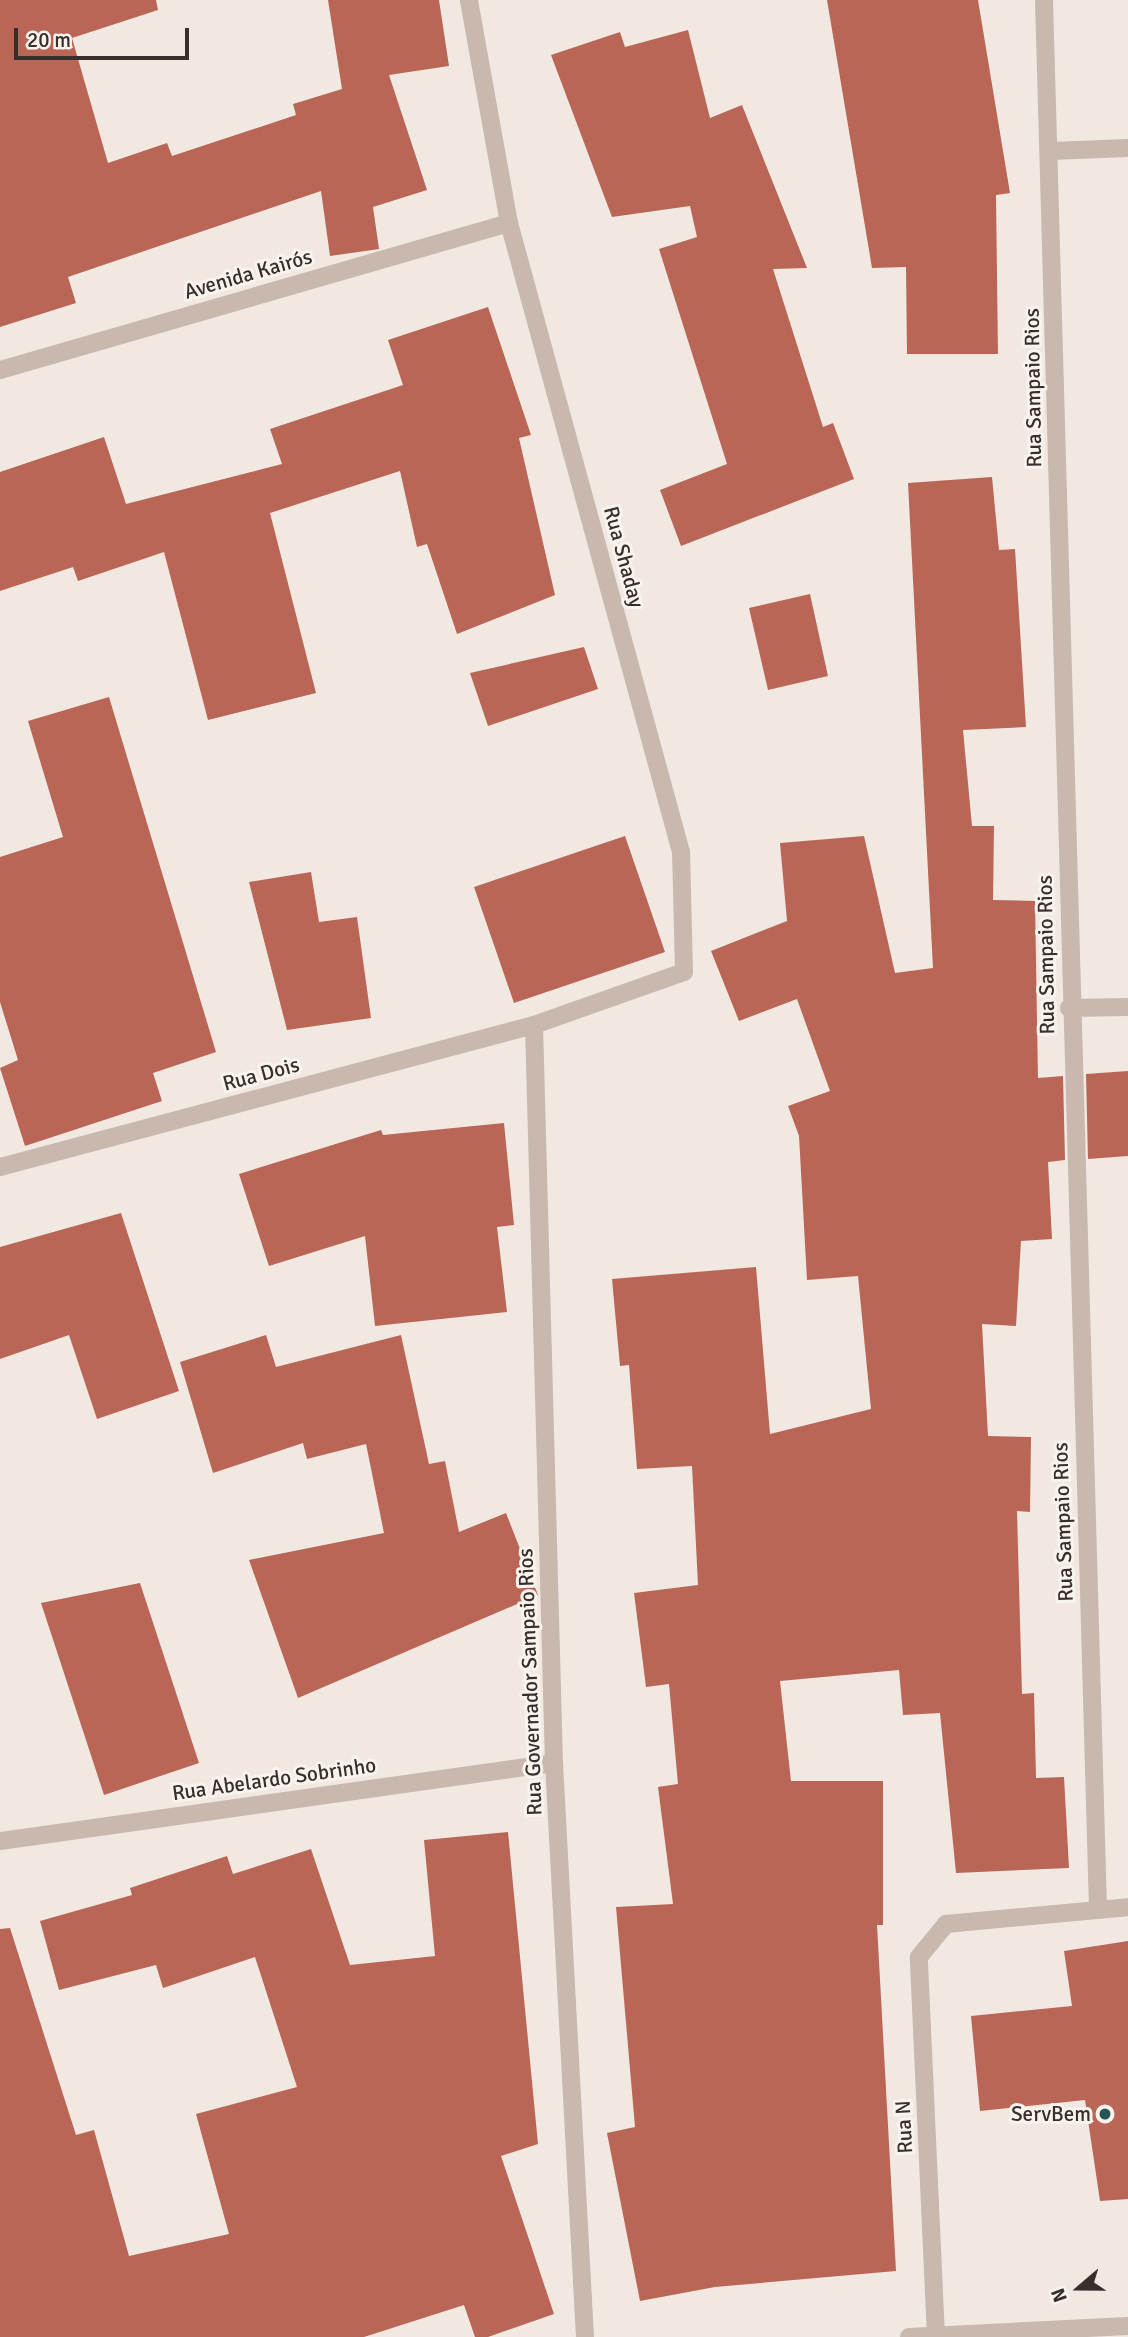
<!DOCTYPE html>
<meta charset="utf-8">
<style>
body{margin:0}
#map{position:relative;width:1128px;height:2337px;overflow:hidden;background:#f1e8e1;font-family:Signika,sans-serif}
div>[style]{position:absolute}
.building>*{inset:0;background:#b96657}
.minor>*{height:18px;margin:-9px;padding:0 9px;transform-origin:9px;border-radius:9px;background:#c8b8ae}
.dots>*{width:19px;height:19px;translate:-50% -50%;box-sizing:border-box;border:4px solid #f9f3ed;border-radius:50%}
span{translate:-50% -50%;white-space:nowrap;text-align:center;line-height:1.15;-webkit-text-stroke:6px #f9f3ed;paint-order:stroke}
.street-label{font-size:21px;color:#382e2c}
.poi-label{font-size:21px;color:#382e2c}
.right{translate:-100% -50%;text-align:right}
.north{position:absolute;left:1044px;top:2253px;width:70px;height:70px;-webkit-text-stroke:5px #f9f3ed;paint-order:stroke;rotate:250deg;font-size:19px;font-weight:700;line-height:28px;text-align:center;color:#382e2c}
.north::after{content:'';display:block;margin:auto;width:24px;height:32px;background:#382e2c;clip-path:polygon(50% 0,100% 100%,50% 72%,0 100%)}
.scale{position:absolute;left:14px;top:28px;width:175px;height:32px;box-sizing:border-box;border:4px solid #382e2c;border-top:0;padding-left:9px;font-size:21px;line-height:24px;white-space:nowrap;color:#382e2c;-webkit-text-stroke:5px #f9f3ed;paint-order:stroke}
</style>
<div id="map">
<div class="building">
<div style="clip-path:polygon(0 0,156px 0,158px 10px,72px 38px,108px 163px,167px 143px,172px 156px,296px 115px,293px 104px,342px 89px,328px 0,439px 0,449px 66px,389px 75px,427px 190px,373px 207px,379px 249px,330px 256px,321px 191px,68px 277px,76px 303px,0 327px)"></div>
<div style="clip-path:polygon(827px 0,978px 0,1010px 193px,996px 195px,998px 354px,907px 354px,906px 267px,872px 268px)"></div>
<div style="clip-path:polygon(688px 30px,710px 118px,742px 105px,807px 268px,773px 269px,823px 427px,833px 423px,854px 479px,681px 546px,660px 490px,727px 464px,659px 249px,697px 237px,690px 206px,612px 217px,551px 55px,620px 32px,625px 47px)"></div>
<div style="clip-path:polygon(488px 307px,531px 435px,519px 438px,555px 595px,457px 634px,427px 544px,417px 547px,400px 471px,270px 513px,316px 693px,208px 720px,164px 552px,78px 581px,73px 567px,0 591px,0 472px,104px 437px,126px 504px,282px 464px,270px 429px,403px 385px,388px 340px)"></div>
<div style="clip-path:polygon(992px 477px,999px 550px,1015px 549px,1026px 727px,963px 730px,972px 826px,994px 826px,993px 900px,1035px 901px,1038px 1078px,1063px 1076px,1065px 1160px,1048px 1162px,1052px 1239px,1021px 1241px,1016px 1326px,982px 1324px,988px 1436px,1031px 1437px,1030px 1512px,1017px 1511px,1022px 1694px,1034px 1693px,1036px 1778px,1064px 1777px,1069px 1868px,956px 1873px,940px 1713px,903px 1715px,899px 1670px,780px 1681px,791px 1781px,883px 1781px,883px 1925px,877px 1925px,896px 2271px,715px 2287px,640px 2301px,607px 2133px,635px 2127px,616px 1907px,673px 1904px,658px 1787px,678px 1784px,669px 1684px,646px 1687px,634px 1593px,698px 1585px,692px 1466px,637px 1469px,629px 1365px,620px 1366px,612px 1279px,756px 1267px,770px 1434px,871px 1409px,858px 1276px,807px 1280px,799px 1136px,788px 1106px,830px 1091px,797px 999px,739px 1021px,711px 951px,787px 921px,780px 843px,864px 836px,895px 973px,933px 968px,908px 483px)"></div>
<div style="clip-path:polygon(810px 594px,828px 676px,768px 690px,749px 608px)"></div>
<div style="clip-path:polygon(584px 647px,598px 689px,488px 726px,470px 673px)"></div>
<div style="clip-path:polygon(109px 697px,216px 1052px,153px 1073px,162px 1101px,25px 1146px,0 1068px,18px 1060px,0 1002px,0 857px,63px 837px,28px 721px)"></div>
<div style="clip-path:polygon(625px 836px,665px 952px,514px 1003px,474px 887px)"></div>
<div style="clip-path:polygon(311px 872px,319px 922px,357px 917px,371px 1018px,287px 1030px,249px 882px)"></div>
<div style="clip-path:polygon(1128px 1071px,1128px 1156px,1088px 1159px,1086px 1074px)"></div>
<div style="clip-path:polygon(504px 1123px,514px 1225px,497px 1227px,507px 1312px,375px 1326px,365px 1236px,269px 1266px,239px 1174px,381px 1130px,383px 1135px)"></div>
<div style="clip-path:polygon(121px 1213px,179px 1391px,97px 1419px,69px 1335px,0 1359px,0 1247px)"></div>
<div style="clip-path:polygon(266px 1335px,276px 1367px,401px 1335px,429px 1464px,445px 1461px,459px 1532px,506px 1513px,538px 1595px,298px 1698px,249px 1560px,384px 1533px,366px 1444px,307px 1459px,303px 1443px,213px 1473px,180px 1362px)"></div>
<div style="clip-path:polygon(140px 1583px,199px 1763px,104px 1795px,41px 1603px)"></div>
<div style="clip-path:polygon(508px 1832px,538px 2144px,501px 2156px,554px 2314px,488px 2337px,475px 2337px,464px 2305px,364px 2337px,0 2337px,0 1929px,10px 1928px,76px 2135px,94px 2130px,129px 2256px,229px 2234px,196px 2114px,297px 2087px,255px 1957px,163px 1988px,156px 1965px,59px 1990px,40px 1921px,132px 1895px,130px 1888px,227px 1856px,233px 1874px,311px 1849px,350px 1965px,435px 1956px,424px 1840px)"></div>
<div style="clip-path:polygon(1128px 1941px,1128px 2199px,1100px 2201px,1085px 2100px,980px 2111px,971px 2016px,1072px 2006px,1064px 1951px)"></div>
</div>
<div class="minor">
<div style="left:1044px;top:0;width:1910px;rotate:88.38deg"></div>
<div style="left:1051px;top:151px;width:77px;rotate:-2.2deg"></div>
<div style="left:0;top:370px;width:530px;rotate:-16.11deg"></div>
<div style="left:1069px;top:1008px;width:59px;rotate:-1deg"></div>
<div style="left:534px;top:1025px;width:738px;rotate:88.45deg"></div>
<div style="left:554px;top:1763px;width:575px;rotate:86.91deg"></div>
<div style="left:0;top:1167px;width:553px;rotate:-14.89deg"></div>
<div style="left:534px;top:1025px;width:159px;rotate:-19.5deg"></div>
<div style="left:684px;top:972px;width:120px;rotate:-91.4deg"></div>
<div style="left:681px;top:852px;width:652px;rotate:-105.29deg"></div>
<div style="left:509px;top:223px;width:227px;rotate:-100.2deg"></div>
<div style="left:0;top:1841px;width:559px;rotate:-8.01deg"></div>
<div style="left:909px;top:2337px;width:219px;rotate:-2.9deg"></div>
<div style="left:936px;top:2337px;width:380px;rotate:-92.6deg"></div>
<div style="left:919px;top:1957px;width:43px;rotate:-50.7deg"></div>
<div style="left:946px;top:1924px;width:183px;rotate:-5.3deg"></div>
</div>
<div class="dots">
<div style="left:1105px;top:2114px;background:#255554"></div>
</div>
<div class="street-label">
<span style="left:248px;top:274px;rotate:-16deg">Avenida Kairós</span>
<span style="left:1033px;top:388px;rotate:-91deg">Rua Sampaio Rios</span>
<span style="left:624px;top:557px;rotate:75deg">Rua Shaday</span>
<span style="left:1046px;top:955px;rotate:-91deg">Rua Sampaio Rios</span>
<span style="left:261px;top:1074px;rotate:-15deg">Rua Dois</span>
<span style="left:1063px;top:1522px;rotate:-92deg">Rua Sampaio Rios</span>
<span style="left:530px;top:1682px;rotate:-92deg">Rua Governador Sampaio Rios</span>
<span style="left:274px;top:1779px;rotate:-8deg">Rua Abelardo Sobrinho</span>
<span style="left:904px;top:2127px;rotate:-93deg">Rua N</span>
</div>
<div class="poi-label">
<span class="right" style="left:1091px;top:2114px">ServBem</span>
</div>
<div class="north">N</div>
<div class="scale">20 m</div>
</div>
